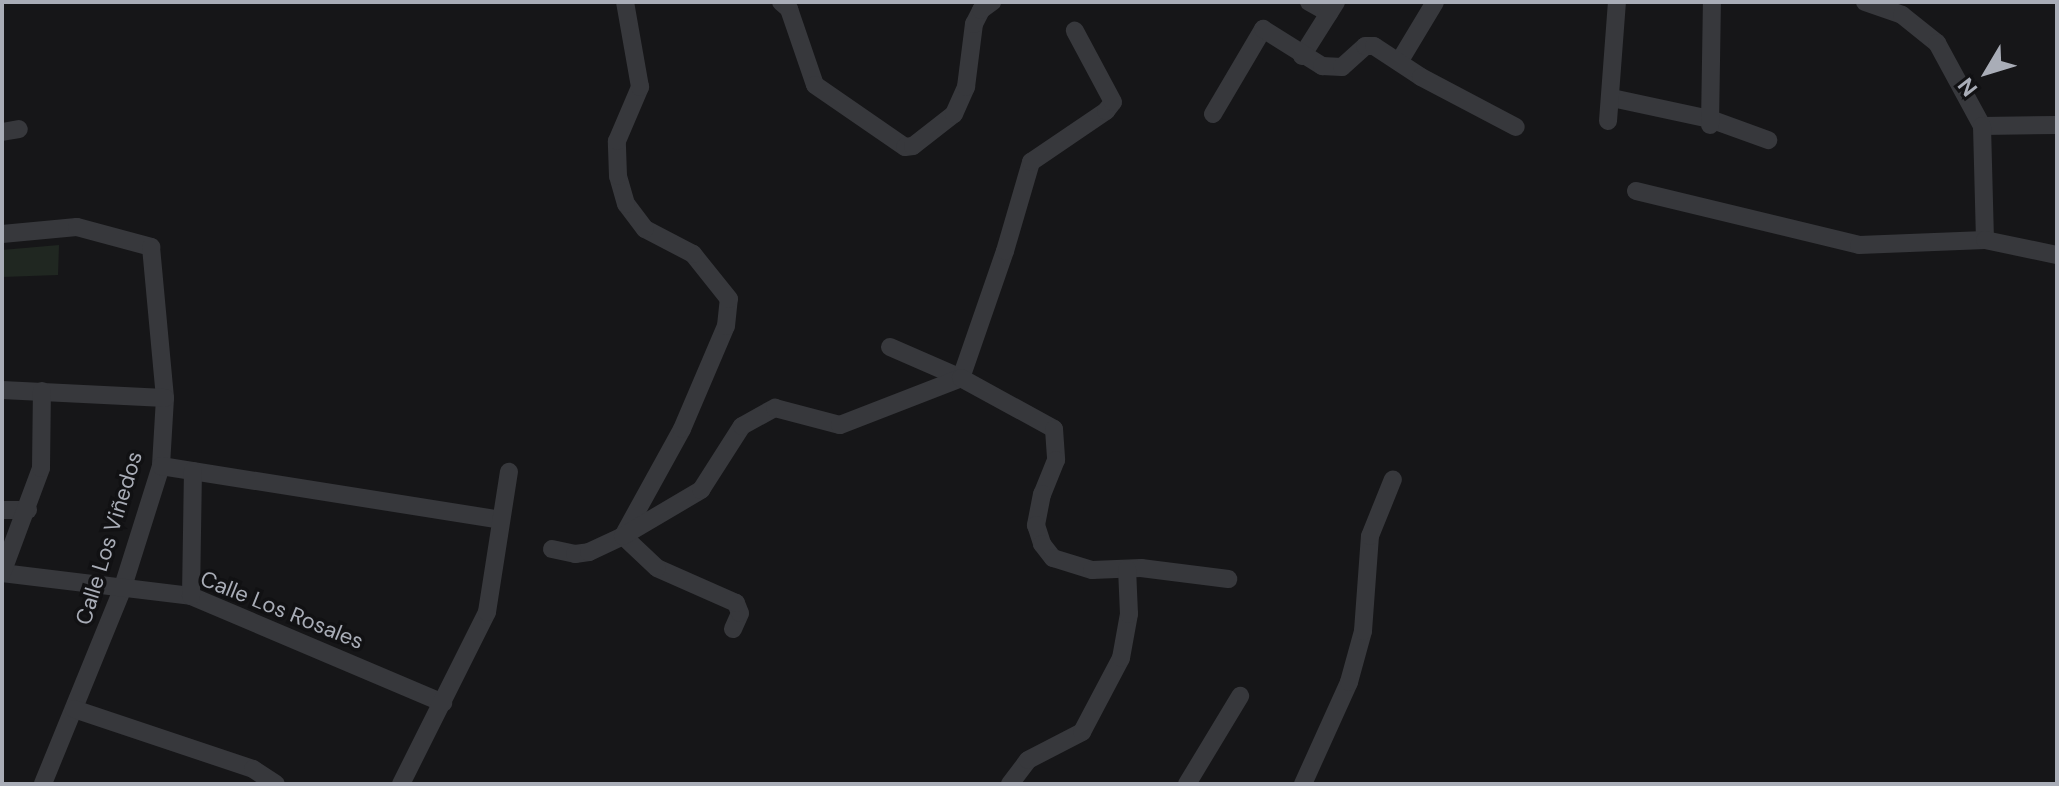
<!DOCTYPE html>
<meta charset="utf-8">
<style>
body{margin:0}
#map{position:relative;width:2059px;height:786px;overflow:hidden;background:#161618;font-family:"DM Sans",sans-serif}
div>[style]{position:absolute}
.green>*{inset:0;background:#202721}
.minor>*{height:18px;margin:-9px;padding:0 9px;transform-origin:9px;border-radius:9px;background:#37383c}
span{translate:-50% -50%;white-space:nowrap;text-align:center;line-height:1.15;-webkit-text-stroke:7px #111113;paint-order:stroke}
.street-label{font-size:22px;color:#a9adb7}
.frame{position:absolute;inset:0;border:4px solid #a9adb7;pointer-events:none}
.north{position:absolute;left:1947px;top:32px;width:80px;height:80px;-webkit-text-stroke:6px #111113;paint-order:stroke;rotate:232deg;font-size:22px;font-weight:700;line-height:32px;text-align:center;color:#a9adb7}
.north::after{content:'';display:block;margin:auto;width:28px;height:36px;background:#a9adb7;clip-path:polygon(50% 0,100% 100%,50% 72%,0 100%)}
</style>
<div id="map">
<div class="green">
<div style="clip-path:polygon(59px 245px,58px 275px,2px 277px,2px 250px)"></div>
</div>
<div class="minor">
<div style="left:781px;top:2px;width:11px;rotate:41deg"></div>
<div style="left:789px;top:9px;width:80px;rotate:71.1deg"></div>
<div style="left:815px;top:85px;width:109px;rotate:34.6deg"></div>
<div style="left:905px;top:147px;width:8px;rotate:-7deg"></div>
<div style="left:913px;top:146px;width:52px;rotate:-38deg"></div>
<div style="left:954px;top:114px;width:30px;rotate:-66deg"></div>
<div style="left:966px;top:87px;width:64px;rotate:-82.8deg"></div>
<div style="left:974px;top:24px;width:16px;rotate:-63deg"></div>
<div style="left:981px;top:10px;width:14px;rotate:-36deg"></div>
<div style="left:1309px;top:2px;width:23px;rotate:29deg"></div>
<div style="left:1865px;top:2px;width:39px;rotate:19deg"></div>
<div style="left:1902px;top:15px;width:45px;rotate:38.7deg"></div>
<div style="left:1937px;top:43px;width:94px;rotate:61.5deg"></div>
<div style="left:1982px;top:126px;width:75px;rotate:-0.8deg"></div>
<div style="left:1302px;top:56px;width:64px;rotate:-57.8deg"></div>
<div style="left:1399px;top:62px;width:70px;rotate:-59deg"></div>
<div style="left:1612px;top:98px;width:100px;rotate:12.1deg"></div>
<div style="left:1710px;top:119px;width:62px;rotate:19.9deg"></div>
<div style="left:1213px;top:114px;width:99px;rotate:-59.5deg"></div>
<div style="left:1263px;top:29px;width:70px;rotate:32.1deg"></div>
<div style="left:1322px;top:66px;width:20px;rotate:3deg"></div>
<div style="left:1342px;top:67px;width:31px;rotate:-42deg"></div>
<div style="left:1365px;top:46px;width:9px"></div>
<div style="left:1374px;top:46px;width:56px;rotate:33.4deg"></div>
<div style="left:1421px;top:77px;width:107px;rotate:27.8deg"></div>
<div style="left:1608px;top:121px;width:119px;rotate:-85.7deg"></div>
<div style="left:1710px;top:125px;width:123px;rotate:-89.1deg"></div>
<div style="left:1982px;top:126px;width:114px;rotate:88.5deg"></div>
<div style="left:2px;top:132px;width:17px;rotate:-10deg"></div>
<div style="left:1636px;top:191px;width:229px;rotate:13.6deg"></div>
<div style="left:1859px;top:245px;width:126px;rotate:-2.3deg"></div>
<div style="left:1985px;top:240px;width:74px;rotate:11.8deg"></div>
<div style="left:2px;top:234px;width:75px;rotate:-5.3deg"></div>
<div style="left:77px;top:227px;width:77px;rotate:15.1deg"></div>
<div style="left:151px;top:247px;width:152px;rotate:84.7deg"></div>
<div style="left:165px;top:398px;width:68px;rotate:93.4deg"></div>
<div style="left:161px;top:466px;width:130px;rotate:107.5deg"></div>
<div style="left:122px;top:590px;width:209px;rotate:112.2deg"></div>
<div style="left:890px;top:347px;width:77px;rotate:23.6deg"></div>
<div style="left:961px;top:378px;width:134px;rotate:-70.9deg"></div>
<div style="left:1005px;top:251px;width:93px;rotate:-73.7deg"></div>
<div style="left:1031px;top:162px;width:91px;rotate:-34.2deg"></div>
<div style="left:1106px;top:111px;width:11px;rotate:-52deg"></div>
<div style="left:1113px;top:102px;width:81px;rotate:-118.2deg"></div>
<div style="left:2px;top:390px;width:163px;rotate:2.8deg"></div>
<div style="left:161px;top:466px;width:344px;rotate:9deg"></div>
<div style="left:2px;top:510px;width:26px"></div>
<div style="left:552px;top:549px;width:24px;rotate:12deg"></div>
<div style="left:575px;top:554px;width:14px;rotate:-8deg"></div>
<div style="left:589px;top:552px;width:38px;rotate:-25deg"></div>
<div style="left:623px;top:536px;width:122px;rotate:-61.1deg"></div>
<div style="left:682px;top:429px;width:112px;rotate:-66.9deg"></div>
<div style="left:726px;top:326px;width:27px;rotate:-84deg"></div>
<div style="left:729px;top:299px;width:58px;rotate:-128.7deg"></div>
<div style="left:693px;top:254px;width:54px;rotate:-152.5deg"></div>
<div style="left:645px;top:229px;width:31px;rotate:-127deg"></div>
<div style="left:626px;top:204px;width:29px;rotate:-106deg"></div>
<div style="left:618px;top:176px;width:35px;rotate:-92deg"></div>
<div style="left:617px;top:141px;width:59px;rotate:-66.9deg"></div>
<div style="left:640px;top:87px;width:86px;rotate:-100deg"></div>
<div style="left:2px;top:573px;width:190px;rotate:6.9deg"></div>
<div style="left:191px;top:596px;width:274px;rotate:23deg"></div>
<div style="left:2px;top:573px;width:112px;rotate:-69.6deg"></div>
<div style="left:41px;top:468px;width:77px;rotate:-89.3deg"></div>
<div style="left:191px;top:596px;width:125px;rotate:-89.1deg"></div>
<div style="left:733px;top:629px;width:17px;rotate:-66deg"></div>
<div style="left:740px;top:613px;width:11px;rotate:-112deg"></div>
<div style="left:736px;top:603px;width:86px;rotate:-156.1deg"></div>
<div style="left:657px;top:568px;width:47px;rotate:-136.7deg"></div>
<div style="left:623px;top:536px;width:91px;rotate:-30.5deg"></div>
<div style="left:701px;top:490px;width:76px;rotate:-57.4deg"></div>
<div style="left:742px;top:426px;width:38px;rotate:-29deg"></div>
<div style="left:775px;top:408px;width:67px;rotate:14.7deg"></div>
<div style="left:840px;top:425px;width:130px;rotate:-21.2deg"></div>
<div style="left:961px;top:378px;width:106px;rotate:28.7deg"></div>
<div style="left:1054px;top:429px;width:31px;rotate:86deg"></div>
<div style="left:1056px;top:460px;width:37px;rotate:112deg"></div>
<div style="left:1042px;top:494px;width:32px;rotate:101deg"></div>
<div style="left:1036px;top:525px;width:20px;rotate:72deg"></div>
<div style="left:1042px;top:544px;width:18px;rotate:52deg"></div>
<div style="left:1053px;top:558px;width:41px;rotate:17.1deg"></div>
<div style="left:1092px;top:570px;width:49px;rotate:-2.3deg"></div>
<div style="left:1141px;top:568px;width:88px;rotate:7.2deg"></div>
<div style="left:74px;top:709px;width:189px;rotate:18.5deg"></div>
<div style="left:253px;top:769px;width:27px;rotate:33deg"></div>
<div style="left:401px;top:784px;width:192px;rotate:-63.4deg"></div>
<div style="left:487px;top:612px;width:142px;rotate:-81.1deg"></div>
<div style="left:1010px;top:784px;width:30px;rotate:-53deg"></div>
<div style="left:1028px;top:760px;width:61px;rotate:-27.4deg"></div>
<div style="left:1082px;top:732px;width:84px;rotate:-62.2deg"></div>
<div style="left:1121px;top:658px;width:45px;rotate:-79.7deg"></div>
<div style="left:1129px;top:614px;width:45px;rotate:-92.5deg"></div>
<div style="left:1187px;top:784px;width:103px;rotate:-58.9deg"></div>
<div style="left:1303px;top:784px;width:112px;rotate:-65.7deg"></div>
<div style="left:1349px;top:682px;width:53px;rotate:-74.6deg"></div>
<div style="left:1363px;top:631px;width:95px;rotate:-85.8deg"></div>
<div style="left:1370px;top:536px;width:61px;rotate:-68deg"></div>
</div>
<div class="street-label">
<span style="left:109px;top:538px;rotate:-73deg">Calle Los Viñedos</span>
<span style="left:282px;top:610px;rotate:22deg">Calle Los Rosales</span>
</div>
<div class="frame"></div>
<div class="north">N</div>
</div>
